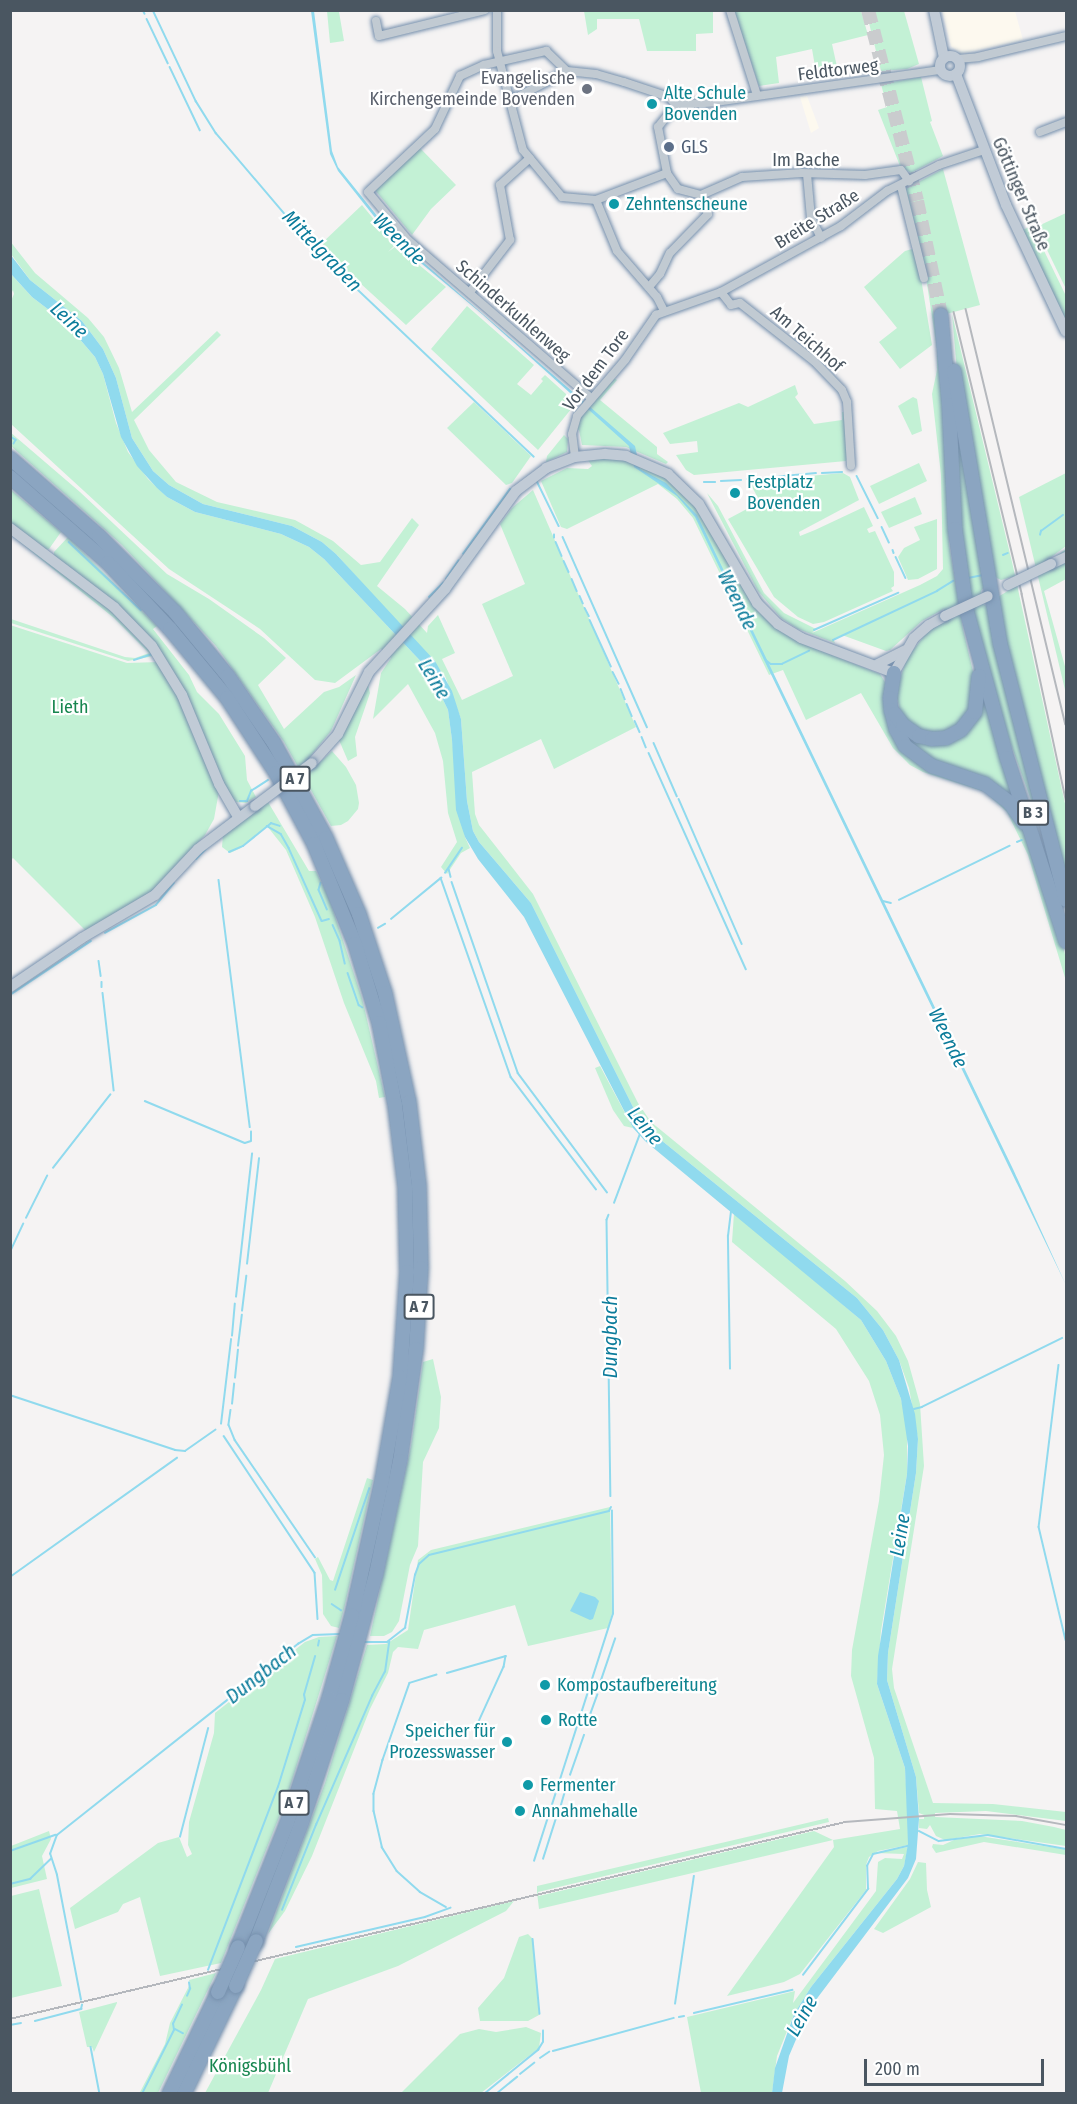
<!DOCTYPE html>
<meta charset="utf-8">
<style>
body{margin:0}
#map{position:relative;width:1077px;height:2104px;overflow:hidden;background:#f5f3f3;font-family:"Fira Sans Condensed",sans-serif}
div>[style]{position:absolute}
.commercial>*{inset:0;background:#fdf9ef}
.green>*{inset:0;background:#c3f1d5}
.water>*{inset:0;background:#90daee}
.stream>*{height:1.5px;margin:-0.75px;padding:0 0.75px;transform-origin:0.75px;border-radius:0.75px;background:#90daee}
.highway-tunnel>*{height:14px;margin-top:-7px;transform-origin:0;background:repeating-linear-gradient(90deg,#caccce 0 14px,transparent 0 21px)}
.roads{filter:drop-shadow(0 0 2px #7690ad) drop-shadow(0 0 2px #7690ad)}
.street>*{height:8px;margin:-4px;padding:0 4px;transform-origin:4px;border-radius:4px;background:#c1cad2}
.secondary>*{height:10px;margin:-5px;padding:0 5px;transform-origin:5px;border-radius:5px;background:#c1cbd6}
.secondary>.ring{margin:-5px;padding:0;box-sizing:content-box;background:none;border:10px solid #c1cbd6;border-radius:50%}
.highway>*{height:14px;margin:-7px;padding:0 7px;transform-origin:7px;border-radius:7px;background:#8ba5c1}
.rail>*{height:1.5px;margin:-0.75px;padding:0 0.75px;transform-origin:0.75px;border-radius:0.75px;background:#b5b8bd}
.bridges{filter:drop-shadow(0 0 2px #7690ad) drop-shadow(0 0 2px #7690ad)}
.secondary-bridge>*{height:10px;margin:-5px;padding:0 5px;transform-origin:5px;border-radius:5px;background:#c1cbd6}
.highway-bridge>*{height:14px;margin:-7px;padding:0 7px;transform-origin:7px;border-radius:7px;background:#8ba5c1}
.dots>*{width:16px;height:16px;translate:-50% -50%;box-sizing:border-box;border:3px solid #fff;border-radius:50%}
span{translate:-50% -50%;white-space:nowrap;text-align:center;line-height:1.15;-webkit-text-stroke:4.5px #fff;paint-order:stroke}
.shield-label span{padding:2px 4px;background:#fff;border:2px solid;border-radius:4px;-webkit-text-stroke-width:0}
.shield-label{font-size:16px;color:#4a5661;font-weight:700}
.street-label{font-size:18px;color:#4a5661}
.worship-label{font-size:18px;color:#5b616d}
.right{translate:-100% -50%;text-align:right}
.culture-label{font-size:18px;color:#0d838f}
.left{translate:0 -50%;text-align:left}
.service-label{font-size:18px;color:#4e5e75}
.park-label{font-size:18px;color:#17864f}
.water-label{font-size:20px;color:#0c7c9b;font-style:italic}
.frame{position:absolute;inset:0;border:12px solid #4a5661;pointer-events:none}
.scale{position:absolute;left:864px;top:2059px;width:180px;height:27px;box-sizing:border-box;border:3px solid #4a5661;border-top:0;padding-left:8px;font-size:18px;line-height:21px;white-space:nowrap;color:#4a5661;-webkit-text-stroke:4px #fff;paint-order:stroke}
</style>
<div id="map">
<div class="commercial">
<div style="clip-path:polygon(942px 11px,1015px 11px,1023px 40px,961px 54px,951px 46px)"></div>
<div style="clip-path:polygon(807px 96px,819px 128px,811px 133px,800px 97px)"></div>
</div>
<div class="green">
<div style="clip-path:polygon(327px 11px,343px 11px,339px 12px,344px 41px,330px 43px)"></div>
<div style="clip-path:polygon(584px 11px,713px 11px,713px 33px,696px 34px,696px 51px,647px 51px,639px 19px,597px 19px,597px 29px,588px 35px)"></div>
<div style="clip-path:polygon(734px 11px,861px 11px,868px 35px,832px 44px,839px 76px,817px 78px,812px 49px,776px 57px,779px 83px,759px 86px)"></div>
<div style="clip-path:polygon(866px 11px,904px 11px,919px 64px,907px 69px,881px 71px)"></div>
<div style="clip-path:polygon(921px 77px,932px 121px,930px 122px,943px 156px,911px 173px,900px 166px,878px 110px,887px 107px,881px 84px)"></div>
<div style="clip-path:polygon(420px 148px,456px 185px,431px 209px,412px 235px,375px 190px)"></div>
<div style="clip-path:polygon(943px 169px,980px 305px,935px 317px,942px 379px,949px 544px,963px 629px,975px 680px,972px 710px,949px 733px,916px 731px,900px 711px,897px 697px,899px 682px,907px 658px,928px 631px,945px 621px,944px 609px,922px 621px,890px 650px,886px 651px,842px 635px,833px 639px,835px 643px,798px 629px,781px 618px,758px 591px,707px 493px,718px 506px,764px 593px,784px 613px,816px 629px,812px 633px,920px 585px,937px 576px,943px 569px,941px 475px,932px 394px,937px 370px,937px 349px,924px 265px,905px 189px)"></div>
<div style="clip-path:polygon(362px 205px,395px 245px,388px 252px,396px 246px,446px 287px,406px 325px,337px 262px,322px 243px)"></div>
<div style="clip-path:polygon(1066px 213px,1066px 289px,1036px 227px)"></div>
<div style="clip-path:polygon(1032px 226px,1066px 296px,1066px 323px,1020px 231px)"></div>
<div style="clip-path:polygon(10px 241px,35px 273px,88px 318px,104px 337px,119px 368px,132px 412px,217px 331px,221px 335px,134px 420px,149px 450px,176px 482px,217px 502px,295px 520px,333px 541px,361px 565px,380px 562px,412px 518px,419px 525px,377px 586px,405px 609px,427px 633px,428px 626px,438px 615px,455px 653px,442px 659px,462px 700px,513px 676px,482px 604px,525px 584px,500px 524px,512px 508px,533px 490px,636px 727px,554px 769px,541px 739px,472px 772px,475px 814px,479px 825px,533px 894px,638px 1103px,651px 1122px,845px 1281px,877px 1311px,896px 1336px,908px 1361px,920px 1404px,924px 1466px,892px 1669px,894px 1688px,933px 1803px,993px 1804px,1066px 1812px,1066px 1821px,986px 1811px,935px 1813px,935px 1817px,1022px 1821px,1054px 1827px,1066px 1830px,1066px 1846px,980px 1834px,945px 1840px,936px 1836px,930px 1825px,927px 1829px,919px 1828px,919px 1819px,924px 1819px,924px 1815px,919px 1813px,916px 1777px,887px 1680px,888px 1653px,916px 1473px,918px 1439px,909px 1388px,899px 1360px,883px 1330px,857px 1298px,656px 1136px,635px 1111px,531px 903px,479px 842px,473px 831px,467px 801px,461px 719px,445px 676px,337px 555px,322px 542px,292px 526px,203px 504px,169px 485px,153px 471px,132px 438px,116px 378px,103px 349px,82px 321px,30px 280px,11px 254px)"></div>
<div style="clip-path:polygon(916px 248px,932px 345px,900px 369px,879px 342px,897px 328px,864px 287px,905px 251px)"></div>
<div style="clip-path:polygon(10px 273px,32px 297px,66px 323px,95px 357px,103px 374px,116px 423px,128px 452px,148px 479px,167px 497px,195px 512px,281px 534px,309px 547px,324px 559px,428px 669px,448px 710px,465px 837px,470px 848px,461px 853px,447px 874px,441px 867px,457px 842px,448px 813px,443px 761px,435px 733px,408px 684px,373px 719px,381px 673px,391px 658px,381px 649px,335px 683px,315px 680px,260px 629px,169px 569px,11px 424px,10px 303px,14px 294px,13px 290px,11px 294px)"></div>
<div style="clip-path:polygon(467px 306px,534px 365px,517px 384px,531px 395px,543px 381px,541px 379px,545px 375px,576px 403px,538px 450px,431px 349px)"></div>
<div style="clip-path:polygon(952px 314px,1012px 562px,1066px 808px,1066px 885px,1021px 718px,998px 597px,1014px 587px,1012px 577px,1001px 580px,993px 576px,957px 371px)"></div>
<div style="clip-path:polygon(614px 378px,617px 380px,600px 400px,657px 447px,657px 454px,668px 462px,666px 464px,626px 447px,582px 445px,579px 430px,576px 429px,579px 418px)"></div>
<div style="clip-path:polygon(795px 385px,798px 394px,795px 397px,814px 424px,842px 420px,842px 412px,845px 412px,848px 457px,846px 461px,694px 475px,686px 470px,676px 455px,698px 452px,697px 441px,670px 444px,663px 433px,739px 403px,748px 407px)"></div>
<div style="clip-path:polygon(913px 397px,917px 399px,922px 431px,912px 435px,898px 406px)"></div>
<div style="clip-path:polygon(955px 397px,985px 586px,981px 591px,983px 604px,989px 607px,1048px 847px,996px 703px,977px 631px,965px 573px,959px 505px)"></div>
<div style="clip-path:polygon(474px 402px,531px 456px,512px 483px,506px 485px,447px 428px)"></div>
<div style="clip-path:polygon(10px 432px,80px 492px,167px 574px,209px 599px,264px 638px,286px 658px,258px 685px,284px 729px,324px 692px,339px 687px,356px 675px,331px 731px,309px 758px,314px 768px,332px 751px,346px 767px,356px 785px,359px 803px,358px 809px,348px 821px,341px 825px,331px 826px,284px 742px,216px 646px,122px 545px,11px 446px)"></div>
<div style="clip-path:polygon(564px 435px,568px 439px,567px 452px,546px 462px,547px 456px)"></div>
<div style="clip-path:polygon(605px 458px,622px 459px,665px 476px,693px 502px,776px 627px,801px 643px,880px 674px,885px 682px,897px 741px,1000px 797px,1025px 833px,1059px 932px,1066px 958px,1066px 981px,1028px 855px,1007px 812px,985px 792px,923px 772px,910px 765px,893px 748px,861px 693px,806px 720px,783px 670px,769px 675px,693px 518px,677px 499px,658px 484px,567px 529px,561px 527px,541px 481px,567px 468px,588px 469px,592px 466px,587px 459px)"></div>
<div style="clip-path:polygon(919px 463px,927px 481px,879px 504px,870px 486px)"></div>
<div style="clip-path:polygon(843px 473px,850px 477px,859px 500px,799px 532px,800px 536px,815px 530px,864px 507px,873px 526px,867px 529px,869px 533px,875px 531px,894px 572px,894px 586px,891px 588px,893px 591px,824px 622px,813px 624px,798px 617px,774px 597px,728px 519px,760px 502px,749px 481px)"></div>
<div style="clip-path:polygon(1066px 473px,1066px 546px,1050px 558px,1051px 560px,1066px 549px,1066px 579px,1044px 591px,1066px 670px,1066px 694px,1019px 497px)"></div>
<div style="clip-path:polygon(10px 489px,61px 532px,49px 549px,44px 550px,11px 525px)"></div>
<div style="clip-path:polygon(915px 497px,922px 514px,889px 528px,881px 512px)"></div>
<div style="clip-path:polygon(937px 519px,937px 569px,918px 579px,908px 580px,898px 557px,904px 548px,920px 540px,914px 527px)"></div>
<div style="clip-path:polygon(10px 531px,102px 601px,154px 656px,128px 661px,11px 623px,11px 619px,125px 657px,135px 658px,149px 653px,114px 618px,11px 535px)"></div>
<div style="clip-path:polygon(68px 537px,157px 626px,153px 629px,189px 675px,197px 692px,219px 714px,245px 756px,247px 780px,256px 797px,246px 803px,236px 802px,226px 790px,168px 664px,54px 557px,54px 552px)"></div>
<div style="clip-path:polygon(10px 625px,127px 663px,159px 662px,174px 687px,219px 791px,214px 819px,205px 835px,154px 890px,87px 932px,13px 858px,11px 860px)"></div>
<div style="clip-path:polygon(368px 685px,370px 693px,355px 737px,357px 756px,348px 761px,339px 740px)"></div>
<div style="clip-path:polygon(981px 692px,1023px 816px,1015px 804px,937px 764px,912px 748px,902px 729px,944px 742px)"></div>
<div style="clip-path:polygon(268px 802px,309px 871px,316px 871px,329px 898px,362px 998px,385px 1097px,379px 1098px,376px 1081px,344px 1003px,315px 917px,286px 850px,267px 826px,241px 848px,230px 853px,222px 847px,223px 834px)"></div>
<div style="clip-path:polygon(600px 1066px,633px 1128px,624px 1126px,613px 1110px,595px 1068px)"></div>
<div style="clip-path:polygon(734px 1213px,861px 1320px,886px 1361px,901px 1399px,907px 1424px,907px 1474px,881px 1631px,877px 1684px,905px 1768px,909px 1835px,908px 1845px,878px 1851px,869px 1857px,866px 1865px,866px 1890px,800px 1974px,784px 1982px,727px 1996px,834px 1847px,833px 1840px,539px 1909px,537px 1892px,537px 1886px,828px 1818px,829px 1822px,538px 1892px,539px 1896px,814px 1831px,833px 1840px,900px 1829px,897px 1811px,875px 1809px,874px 1758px,851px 1676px,852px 1650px,879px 1501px,884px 1455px,880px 1415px,869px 1381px,836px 1329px,732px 1242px)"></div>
<div style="clip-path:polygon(433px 1359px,441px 1397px,440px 1412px,439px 1428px,423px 1462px,418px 1546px,410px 1565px,399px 1621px,392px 1632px,384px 1636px,370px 1636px,411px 1446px,423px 1362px)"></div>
<div style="clip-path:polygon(367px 1478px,373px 1480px,344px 1609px,339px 1628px,331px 1626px,323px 1614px,322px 1575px,315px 1559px,318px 1557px,330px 1580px,333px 1581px)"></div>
<div style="clip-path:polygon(610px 1507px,612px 1613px,608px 1628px,528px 1646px,515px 1605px,424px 1630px,418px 1649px,398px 1647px,393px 1652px,388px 1673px,370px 1709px,312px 1856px,285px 1911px,268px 1934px,325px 1783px,367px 1645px,386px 1644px,408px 1630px,418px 1560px,431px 1550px)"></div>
<div style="clip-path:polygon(337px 1636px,286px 1800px,221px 1963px,160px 1976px,140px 1897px,123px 1904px,118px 1912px,75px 1929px,70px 1908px,158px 1843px,179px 1837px,187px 1857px,192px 1854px,188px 1845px,189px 1822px,214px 1733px,215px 1713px,305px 1642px,319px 1637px)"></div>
<div style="clip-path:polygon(49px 1831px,51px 1839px,42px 1856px,47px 1879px,11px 1888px,11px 1846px)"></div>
<div style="clip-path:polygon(979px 1836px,1063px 1849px,1066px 1850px,1066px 1855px,984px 1842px,936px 1853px,932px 1847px,933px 1844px,943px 1845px,954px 1840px)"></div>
<div style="clip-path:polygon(908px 1847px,904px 1866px,897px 1879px,811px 1987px,794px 2014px,777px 2056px,772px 2093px,701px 2093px,687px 2017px,795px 1991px,793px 2003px,876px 1891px,878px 1862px,885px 1858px,902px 1859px,904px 1854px,876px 1853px)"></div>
<div style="clip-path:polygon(918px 1862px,926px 1863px,927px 1890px,931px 1907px,883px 1933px,874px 1929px,910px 1879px)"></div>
<div style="clip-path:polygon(39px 1889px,62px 1986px,11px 1998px,11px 1896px)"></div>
<div style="clip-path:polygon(514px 1901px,506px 1911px,398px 1966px,308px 1999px,268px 2093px,205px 2093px,261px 1990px,275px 1959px)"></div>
<div style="clip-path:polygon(528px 1934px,533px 1939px,539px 2015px,528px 2021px,480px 2021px,478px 2008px,504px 1978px,519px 1937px)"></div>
<div style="clip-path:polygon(216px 1973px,158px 2093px,139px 2094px,165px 2044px,170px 2023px,190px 1984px,189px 1980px)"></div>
<div style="clip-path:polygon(117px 2002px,117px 2003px,94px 2052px,92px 2047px,87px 2047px,79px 2012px)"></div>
<div style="clip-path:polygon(526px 2027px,541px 2033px,539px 2048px,481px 2093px,401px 2093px,460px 2034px,479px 2029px,496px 2032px)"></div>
</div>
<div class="water">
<div style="clip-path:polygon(311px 11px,314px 11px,332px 151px,338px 167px,394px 237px,635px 446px,640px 469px,666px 483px,697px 515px,1013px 1169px,1066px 1285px,695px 517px,677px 496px,634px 467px,629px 446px,482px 314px,392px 239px,338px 171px,330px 154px)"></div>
<div style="clip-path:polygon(10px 254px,30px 280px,82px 321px,103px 349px,116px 378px,132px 438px,153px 471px,169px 485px,203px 504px,292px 526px,322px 542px,336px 554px,435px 661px,452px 691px,461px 719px,467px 801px,473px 831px,479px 842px,531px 903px,635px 1111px,656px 1136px,857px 1298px,883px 1330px,899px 1360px,915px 1414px,918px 1439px,916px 1473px,888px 1653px,887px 1680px,916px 1777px,919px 1819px,916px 1859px,908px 1878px,809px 2009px,789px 2056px,782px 2093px,772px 2093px,775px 2068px,794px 2014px,811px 1987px,897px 1879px,904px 1866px,908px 1844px,905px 1768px,877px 1684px,878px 1656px,907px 1474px,908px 1446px,901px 1399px,886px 1361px,861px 1320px,645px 1141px,633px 1128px,524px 917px,478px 859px,465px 837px,456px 810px,452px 740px,448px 710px,428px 669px,324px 559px,309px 547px,281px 534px,195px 512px,167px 497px,157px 488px,137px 466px,121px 437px,103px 374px,95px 357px,66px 323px,32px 297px,11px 274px)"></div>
<div style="clip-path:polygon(580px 1592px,595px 1597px,599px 1601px,593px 1619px,590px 1620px,570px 1611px)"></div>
</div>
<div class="stream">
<div style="left:143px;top:10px;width:4px;rotate:63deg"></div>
<div style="left:153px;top:10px;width:101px;rotate:64.7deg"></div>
<div style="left:196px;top:101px;width:38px;rotate:58deg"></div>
<div style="left:216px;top:133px;width:151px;rotate:49.6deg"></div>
<div style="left:314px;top:248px;width:303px;rotate:43.5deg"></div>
<div style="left:147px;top:19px;width:49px;rotate:64.5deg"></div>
<div style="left:170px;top:67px;width:70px;rotate:64.5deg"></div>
<div style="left:10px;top:436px;width:7px;rotate:34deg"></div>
<div style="left:16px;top:440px;width:4px;rotate:117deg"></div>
<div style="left:822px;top:473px;width:20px;rotate:-3deg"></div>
<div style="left:857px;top:476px;width:47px;rotate:63.4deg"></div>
<div style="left:773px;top:477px;width:43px;rotate:-5.3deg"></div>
<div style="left:747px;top:479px;width:20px;rotate:-3deg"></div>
<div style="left:537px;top:481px;width:50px;rotate:63.9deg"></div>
<div style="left:721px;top:481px;width:20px;rotate:-3deg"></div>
<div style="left:704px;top:482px;width:11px"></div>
<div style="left:882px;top:527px;width:17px;rotate:65deg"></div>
<div style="left:1040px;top:535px;width:4px;rotate:-76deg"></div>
<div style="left:1041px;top:531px;width:27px;rotate:-36deg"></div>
<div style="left:563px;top:537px;width:208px;rotate:66.1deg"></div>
<div style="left:554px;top:538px;width:3px;rotate:-90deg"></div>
<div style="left:69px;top:542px;width:99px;rotate:43.4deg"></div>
<div style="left:556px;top:542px;width:15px;rotate:67deg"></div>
<div style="left:893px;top:550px;width:3px;rotate:72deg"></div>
<div style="left:463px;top:554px;width:80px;rotate:-54.1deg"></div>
<div style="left:1003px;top:555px;width:5px;rotate:-22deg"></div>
<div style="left:896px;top:557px;width:23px;rotate:65deg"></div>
<div style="left:564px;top:561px;width:12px;rotate:66deg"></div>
<div style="left:968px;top:578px;width:15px;rotate:-11deg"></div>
<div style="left:446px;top:579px;width:22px;rotate:-56deg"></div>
<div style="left:572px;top:579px;width:13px;rotate:67deg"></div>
<div style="left:580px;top:596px;width:8px;rotate:67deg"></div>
<div style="left:429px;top:597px;width:20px;rotate:-45deg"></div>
<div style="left:585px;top:608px;width:9px;rotate:63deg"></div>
<div style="left:590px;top:620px;width:51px;rotate:65.5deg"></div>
<div style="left:814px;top:630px;width:92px;rotate:-23.8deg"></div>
<div style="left:833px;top:640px;width:115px;rotate:-25.2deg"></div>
<div style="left:937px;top:591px;width:19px;rotate:-32deg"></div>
<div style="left:134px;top:660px;width:19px;rotate:-18deg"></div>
<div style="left:766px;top:660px;width:6px;rotate:39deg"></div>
<div style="left:771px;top:664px;width:11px"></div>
<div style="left:782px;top:664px;width:30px;rotate:-26deg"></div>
<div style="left:613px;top:672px;width:13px;rotate:63deg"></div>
<div style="left:621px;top:689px;width:11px;rotate:68deg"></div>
<div style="left:627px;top:704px;width:13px;rotate:67deg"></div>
<div style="left:635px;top:721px;width:12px;rotate:66deg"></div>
<div style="left:642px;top:737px;width:11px;rotate:68deg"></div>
<div style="left:654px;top:743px;width:58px;rotate:66.5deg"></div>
<div style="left:649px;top:753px;width:237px;rotate:65.8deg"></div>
<div style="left:679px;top:799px;width:158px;rotate:66.5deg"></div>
<div style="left:240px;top:801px;width:7px"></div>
<div style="left:247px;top:801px;width:11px;rotate:-68deg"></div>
<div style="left:251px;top:791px;width:20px;rotate:-33deg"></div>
<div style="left:267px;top:826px;width:16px;rotate:30deg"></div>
<div style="left:281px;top:834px;width:16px;rotate:60deg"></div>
<div style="left:289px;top:848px;width:80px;rotate:65.7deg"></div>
<div style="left:322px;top:921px;width:7px;rotate:-16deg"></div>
<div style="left:1017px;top:842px;width:5px;rotate:-22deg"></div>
<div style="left:229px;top:852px;width:15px;rotate:-23deg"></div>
<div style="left:243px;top:846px;width:36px;rotate:-39deg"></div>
<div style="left:271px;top:823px;width:9px;rotate:18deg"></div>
<div style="left:196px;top:859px;width:13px;rotate:-45deg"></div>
<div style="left:449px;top:869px;width:8px;rotate:76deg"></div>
<div style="left:445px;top:873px;width:30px;rotate:-56deg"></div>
<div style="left:219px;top:880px;width:249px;rotate:82.8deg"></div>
<div style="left:452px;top:882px;width:202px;rotate:70.9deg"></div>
<div style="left:518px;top:1073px;width:149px;rotate:53.2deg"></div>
<div style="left:321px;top:883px;width:7px;rotate:106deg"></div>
<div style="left:319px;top:890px;width:21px;rotate:67deg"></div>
<div style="left:899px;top:900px;width:123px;rotate:-26.1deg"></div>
<div style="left:883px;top:901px;width:8px;rotate:14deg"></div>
<div style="left:391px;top:919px;width:65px;rotate:-39.4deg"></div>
<div style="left:441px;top:878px;width:211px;rotate:70.6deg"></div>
<div style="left:511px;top:1077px;width:141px;rotate:52.8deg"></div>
<div style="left:333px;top:925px;width:17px;rotate:66deg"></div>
<div style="left:340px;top:941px;width:23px;rotate:77deg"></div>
<div style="left:378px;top:928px;width:8px;rotate:-30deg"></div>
<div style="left:105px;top:933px;width:58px;rotate:-28.8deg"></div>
<div style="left:156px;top:905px;width:28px;rotate:-51deg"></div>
<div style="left:99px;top:961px;width:15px;rotate:82deg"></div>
<div style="left:348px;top:973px;width:34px;rotate:71deg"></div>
<div style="left:359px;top:1005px;width:4px;rotate:34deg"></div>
<div style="left:102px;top:982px;width:5px;rotate:90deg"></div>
<div style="left:103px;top:993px;width:98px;rotate:83.5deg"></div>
<div style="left:10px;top:995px;width:97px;rotate:-33.7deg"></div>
<div style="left:145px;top:1101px;width:108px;rotate:22.8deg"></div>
<div style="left:245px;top:1143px;width:6px;rotate:-18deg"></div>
<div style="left:251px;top:1141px;width:9px;rotate:-90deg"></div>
<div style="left:53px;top:1168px;width:93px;rotate:-52deg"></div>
<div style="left:614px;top:1203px;width:74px;rotate:-69.4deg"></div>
<div style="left:609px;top:1215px;width:5px;rotate:112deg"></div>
<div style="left:607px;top:1220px;width:276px;rotate:89.2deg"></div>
<div style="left:26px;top:1218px;width:47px;rotate:-63.4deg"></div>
<div style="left:10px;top:1252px;width:31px;rotate:-65deg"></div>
<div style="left:247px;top:1264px;width:106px;rotate:-83.5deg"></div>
<div style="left:236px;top:1297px;width:144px;rotate:-83.6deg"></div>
<div style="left:242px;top:1311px;width:35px;rotate:-83deg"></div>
<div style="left:232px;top:1336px;width:32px;rotate:-85deg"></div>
<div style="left:238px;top:1346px;width:31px;rotate:-83deg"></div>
<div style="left:1059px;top:1365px;width:163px;rotate:97deg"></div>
<div style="left:1039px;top:1527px;width:116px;rotate:76.6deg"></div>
<div style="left:730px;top:1369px;width:133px;rotate:-90.9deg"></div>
<div style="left:728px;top:1236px;width:25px;rotate:-83deg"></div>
<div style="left:235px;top:1378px;width:28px;rotate:-84deg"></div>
<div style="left:10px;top:1395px;width:174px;rotate:18.4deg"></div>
<div style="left:175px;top:1450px;width:10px;rotate:6deg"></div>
<div style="left:185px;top:1451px;width:37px;rotate:-35deg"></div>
<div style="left:232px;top:1404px;width:20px;rotate:-84deg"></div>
<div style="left:914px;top:1409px;width:8px;rotate:-14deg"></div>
<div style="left:922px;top:1407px;width:156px;rotate:-26.2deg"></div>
<div style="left:231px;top:1410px;width:15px;rotate:98deg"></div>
<div style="left:229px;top:1425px;width:16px;rotate:68deg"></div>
<div style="left:235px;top:1440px;width:142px;rotate:55.6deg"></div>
<div style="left:221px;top:1424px;width:85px;rotate:-83.2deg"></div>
<div style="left:224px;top:1436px;width:164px;rotate:56.4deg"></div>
<div style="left:315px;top:1573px;width:46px;rotate:86.3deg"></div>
<div style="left:10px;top:1577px;width:205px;rotate:-35.5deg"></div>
<div style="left:335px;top:1590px;width:107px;rotate:-71.4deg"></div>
<div style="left:332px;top:1604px;width:11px;rotate:34deg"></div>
<div style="left:364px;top:1642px;width:23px"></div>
<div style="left:387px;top:1642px;width:23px;rotate:-38deg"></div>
<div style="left:405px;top:1628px;width:54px;rotate:-79.3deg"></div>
<div style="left:415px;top:1575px;width:12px;rotate:-70deg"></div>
<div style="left:419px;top:1564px;width:13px;rotate:-42deg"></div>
<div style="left:429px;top:1555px;width:185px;rotate:-13.7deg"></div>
<div style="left:609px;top:1511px;width:4px;rotate:-63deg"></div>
<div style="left:318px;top:1646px;width:5px;rotate:-79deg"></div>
<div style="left:447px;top:1673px;width:61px;rotate:-16.1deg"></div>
<div style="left:506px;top:1656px;width:11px;rotate:100deg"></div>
<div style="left:504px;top:1667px;width:63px;rotate:114.5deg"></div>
<div style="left:437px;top:1675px;width:28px;rotate:163deg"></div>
<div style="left:410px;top:1683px;width:82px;rotate:109.3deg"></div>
<div style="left:383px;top:1760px;width:35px;rotate:105deg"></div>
<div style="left:374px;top:1794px;width:17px;rotate:90deg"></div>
<div style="left:374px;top:1811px;width:37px;rotate:77deg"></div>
<div style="left:382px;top:1847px;width:28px;rotate:58deg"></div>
<div style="left:397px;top:1871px;width:31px;rotate:42deg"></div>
<div style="left:420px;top:1892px;width:30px;rotate:30deg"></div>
<div style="left:598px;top:1689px;width:53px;rotate:-71.2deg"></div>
<div style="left:587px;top:1723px;width:30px;rotate:-70deg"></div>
<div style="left:570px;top:1775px;width:42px;rotate:-70.7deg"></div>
<div style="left:561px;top:1805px;width:18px;rotate:-74deg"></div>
<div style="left:919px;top:1831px;width:22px;rotate:27deg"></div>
<div style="left:939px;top:1841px;width:49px;rotate:-7deg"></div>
<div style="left:988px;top:1835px;width:79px;rotate:10.2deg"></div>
<div style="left:180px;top:1837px;width:112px;rotate:-75.5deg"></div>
<div style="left:10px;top:1851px;width:48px;rotate:-19.6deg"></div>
<div style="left:543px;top:1859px;width:49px;rotate:-72.3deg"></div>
<div style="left:534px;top:1861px;width:259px;rotate:-72.3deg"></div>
<div style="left:613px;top:1614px;width:103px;rotate:-90.6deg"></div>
<div style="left:10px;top:1884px;width:21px;rotate:-14deg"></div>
<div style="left:30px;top:1879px;width:29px;rotate:-44deg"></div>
<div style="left:282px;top:1910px;width:92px;rotate:-68.2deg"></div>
<div style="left:316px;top:1825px;width:141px;rotate:-66.5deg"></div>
<div style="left:372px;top:1696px;width:27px;rotate:-62deg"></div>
<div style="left:385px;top:1672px;width:30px;rotate:-82deg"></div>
<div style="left:533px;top:1939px;width:75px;rotate:84.7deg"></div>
<div style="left:296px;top:1947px;width:132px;rotate:-13.1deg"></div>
<div style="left:425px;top:1917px;width:27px;rotate:-20deg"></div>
<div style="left:208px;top:1970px;width:196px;rotate:-69.1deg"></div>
<div style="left:278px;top:1787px;width:91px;rotate:-72.8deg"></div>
<div style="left:305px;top:1700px;width:5px;rotate:-101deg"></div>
<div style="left:304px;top:1695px;width:40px;rotate:-74deg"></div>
<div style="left:803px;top:1975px;width:108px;rotate:-52.9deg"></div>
<div style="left:868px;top:1889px;width:23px;rotate:-92deg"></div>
<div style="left:867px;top:1866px;width:13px;rotate:-63deg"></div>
<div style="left:873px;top:1854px;width:37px;rotate:-13deg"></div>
<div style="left:187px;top:1996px;width:8px;rotate:-67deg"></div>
<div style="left:190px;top:1989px;width:6px;rotate:-99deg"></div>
<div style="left:81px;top:2000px;width:127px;rotate:-100.9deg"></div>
<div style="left:57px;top:1875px;width:22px;rotate:-108deg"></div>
<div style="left:50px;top:1854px;width:20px;rotate:-70deg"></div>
<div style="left:57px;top:1835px;width:308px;rotate:-38.4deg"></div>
<div style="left:298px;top:1644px;width:17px;rotate:-31deg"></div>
<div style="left:313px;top:1635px;width:26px;rotate:-2deg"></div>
<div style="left:675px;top:2004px;width:129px;rotate:-81.6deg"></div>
<div style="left:694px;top:2013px;width:101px;rotate:-13.2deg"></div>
<div style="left:679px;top:2017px;width:5px;rotate:-11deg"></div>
<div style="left:35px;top:2021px;width:48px;rotate:-14.6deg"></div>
<div style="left:81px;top:2009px;width:4px;rotate:-76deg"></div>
<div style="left:10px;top:2025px;width:11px;rotate:-10deg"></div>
<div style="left:175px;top:2029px;width:9px;rotate:27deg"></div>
<div style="left:91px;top:2047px;width:48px;rotate:79.2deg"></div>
<div style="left:553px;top:2051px;width:125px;rotate:-15.3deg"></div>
<div style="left:540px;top:2058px;width:11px;rotate:-34deg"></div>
<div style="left:520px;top:2074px;width:18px;rotate:-38deg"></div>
<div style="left:142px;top:2094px;width:72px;rotate:-63.4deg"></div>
<div style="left:174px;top:2030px;width:6px;rotate:-99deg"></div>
<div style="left:173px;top:2024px;width:21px;rotate:-65deg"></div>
<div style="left:484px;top:2094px;width:70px;rotate:-39.2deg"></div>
<div style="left:538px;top:2050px;width:9px;rotate:-58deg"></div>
<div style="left:543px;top:2042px;width:11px;rotate:-90deg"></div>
<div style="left:496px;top:2094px;width:27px;rotate:-39deg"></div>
</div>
<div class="highway-tunnel">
<div style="left:868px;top:10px;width:197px;rotate:75.6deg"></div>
<div style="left:917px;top:201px;width:116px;rotate:78.1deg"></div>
</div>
<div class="roads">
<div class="street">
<div style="left:497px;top:10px;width:41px;rotate:90deg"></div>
<div style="left:497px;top:51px;width:102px;rotate:75.3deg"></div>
<div style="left:523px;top:150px;width:61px;rotate:50.3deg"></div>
<div style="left:562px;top:197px;width:34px;rotate:5deg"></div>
<div style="left:730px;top:10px;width:89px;rotate:72.4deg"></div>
<div style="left:376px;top:21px;width:15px;rotate:79deg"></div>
<div style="left:379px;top:36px;width:109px;rotate:-13.8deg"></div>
<div style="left:957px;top:59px;width:21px;rotate:-5deg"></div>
<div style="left:978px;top:57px;width:90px;rotate:-13.4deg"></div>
<div style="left:510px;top:101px;width:64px;rotate:-27.8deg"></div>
<div style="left:1040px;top:132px;width:28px;rotate:-21deg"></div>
<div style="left:807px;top:174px;width:44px;rotate:84.8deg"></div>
<div style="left:811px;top:218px;width:22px;rotate:63deg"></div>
<div style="left:901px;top:186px;width:95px;rotate:76deg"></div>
<div style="left:701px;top:195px;width:24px;rotate:-165deg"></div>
<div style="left:678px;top:189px;width:19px;rotate:-125deg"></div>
<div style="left:667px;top:173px;width:47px;rotate:-101.1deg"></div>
<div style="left:658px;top:127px;width:28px;rotate:-51deg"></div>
<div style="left:676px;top:105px;width:39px;rotate:-4deg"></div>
<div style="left:715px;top:102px;width:228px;rotate:-8.1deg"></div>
<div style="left:596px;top:200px;width:55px;rotate:67.6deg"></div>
<div style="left:617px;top:251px;width:61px;rotate:49deg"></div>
<div style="left:657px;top:297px;width:16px;rotate:63deg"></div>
<div style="left:596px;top:200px;width:76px;rotate:-20.8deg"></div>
<div style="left:649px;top:287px;width:17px;rotate:-50deg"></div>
<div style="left:660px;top:274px;width:23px;rotate:-65deg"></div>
<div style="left:670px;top:253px;width:54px;rotate:-45.7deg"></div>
<div style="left:708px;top:214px;width:20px;rotate:-110deg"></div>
<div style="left:701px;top:195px;width:45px;rotate:-23.7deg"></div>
<div style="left:742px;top:177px;width:60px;rotate:-3.8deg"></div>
<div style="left:802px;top:173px;width:63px;rotate:1.8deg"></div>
<div style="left:865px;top:175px;width:36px;rotate:-8deg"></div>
<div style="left:901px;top:170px;width:14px;rotate:54deg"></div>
<div style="left:470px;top:292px;width:66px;rotate:-52.4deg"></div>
<div style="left:510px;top:240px;width:56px;rotate:-100.3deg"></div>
<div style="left:500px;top:185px;width:40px;rotate:-42deg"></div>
<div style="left:721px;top:292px;width:16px;rotate:52deg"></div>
<div style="left:731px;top:305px;width:9px;rotate:-13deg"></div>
<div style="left:740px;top:303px;width:94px;rotate:38.1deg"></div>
<div style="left:814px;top:361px;width:40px;rotate:46deg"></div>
<div style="left:842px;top:390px;width:13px;rotate:67deg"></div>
<div style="left:847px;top:402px;width:64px;rotate:86.4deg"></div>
<div style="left:591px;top:398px;width:242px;rotate:-139.2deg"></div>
<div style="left:408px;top:240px;width:62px;rotate:-129.8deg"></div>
<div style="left:368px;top:192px;width:92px;rotate:-43.2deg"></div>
<div style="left:435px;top:129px;width:59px;rotate:-64.7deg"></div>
<div style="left:460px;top:76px;width:26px;rotate:-25deg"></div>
<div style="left:484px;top:65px;width:64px;rotate:-12.7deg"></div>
<div style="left:546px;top:51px;width:29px;rotate:44deg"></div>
<div style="left:567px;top:71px;width:29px;rotate:6deg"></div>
<div style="left:596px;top:74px;width:29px;rotate:16deg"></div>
<div style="left:624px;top:82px;width:47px;rotate:18.4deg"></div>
<div style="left:669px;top:97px;width:11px;rotate:49deg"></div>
<div style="left:575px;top:457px;width:23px;rotate:-97deg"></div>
<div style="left:572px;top:434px;width:19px;rotate:-74deg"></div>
<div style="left:577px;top:416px;width:74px;rotate:-49.4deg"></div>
<div style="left:625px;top:360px;width:55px;rotate:-55.4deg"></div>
<div style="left:656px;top:315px;width:69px;rotate:-19.5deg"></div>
<div style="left:721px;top:292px;width:137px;rotate:-28.8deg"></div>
<div style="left:841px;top:226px;width:58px;rotate:-37.3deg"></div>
<div style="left:887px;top:191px;width:58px;rotate:-26.6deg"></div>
<div style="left:939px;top:165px;width:47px;rotate:-18.4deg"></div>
</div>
<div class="secondary">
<div style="left:934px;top:10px;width:49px;rotate:78.2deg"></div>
<div class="ring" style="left:940px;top:56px;width:10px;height:10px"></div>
<div style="left:956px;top:74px;width:140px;rotate:69.1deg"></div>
<div style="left:1006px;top:205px;width:140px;rotate:64.7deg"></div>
<div style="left:10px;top:528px;width:131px;rotate:37.2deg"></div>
<div style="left:114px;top:607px;width:54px;rotate:45.7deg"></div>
<div style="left:152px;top:646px;width:57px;rotate:58.5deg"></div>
<div style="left:182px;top:695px;width:96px;rotate:67.4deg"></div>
<div style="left:219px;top:784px;width:39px;rotate:60deg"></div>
<div style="left:1051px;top:564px;width:17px;rotate:-25deg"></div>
<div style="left:878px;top:664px;width:30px;rotate:-27deg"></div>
<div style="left:312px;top:763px;width:39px;rotate:-48deg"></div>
<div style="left:338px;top:734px;width:69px;rotate:-63.4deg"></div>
<div style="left:369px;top:672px;width:113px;rotate:-47.5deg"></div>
<div style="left:445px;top:589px;width:121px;rotate:-54.1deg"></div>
<div style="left:516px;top:491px;width:38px;rotate:-37deg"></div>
<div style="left:546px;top:468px;width:31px;rotate:-21deg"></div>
<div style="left:575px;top:457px;width:30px;rotate:-6deg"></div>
<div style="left:605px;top:454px;width:21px;rotate:5deg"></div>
<div style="left:626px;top:456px;width:46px;rotate:23.2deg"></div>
<div style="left:668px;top:474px;width:43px;rotate:44.1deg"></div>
<div style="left:699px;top:504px;width:115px;rotate:59.6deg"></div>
<div style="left:757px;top:603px;width:30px;rotate:45deg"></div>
<div style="left:778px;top:624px;width:27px;rotate:31deg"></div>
<div style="left:801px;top:638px;width:99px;rotate:20.6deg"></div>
<div style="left:894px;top:673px;width:40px;rotate:-60.3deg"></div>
<div style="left:914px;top:638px;width:20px;rotate:-41deg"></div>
<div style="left:929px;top:625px;width:18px;rotate:-29deg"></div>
<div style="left:10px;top:987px;width:87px;rotate:-34.2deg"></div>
<div style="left:82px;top:938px;width:85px;rotate:-30.5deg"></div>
<div style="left:155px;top:895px;width:63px;rotate:-46.9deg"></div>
<div style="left:198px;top:849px;width:71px;rotate:-37deg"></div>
</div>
<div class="highway">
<div style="left:941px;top:315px;width:90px;rotate:84.9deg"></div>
<div style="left:949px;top:405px;width:124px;rotate:87.2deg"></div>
<div style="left:955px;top:529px;width:84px;rotate:81.8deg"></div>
<div style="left:967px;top:612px;width:151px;rotate:74.7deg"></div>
<div style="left:1007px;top:758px;width:193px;rotate:72.2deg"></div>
<div style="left:954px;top:371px;width:276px;rotate:80.4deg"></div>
<div style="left:1000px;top:643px;width:265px;rotate:75.6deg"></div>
<div style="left:10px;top:458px;width:118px;rotate:41.2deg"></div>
<div style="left:99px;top:536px;width:107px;rotate:45deg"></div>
<div style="left:175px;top:612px;width:83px;rotate:50.4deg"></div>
<div style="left:228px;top:676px;width:81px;rotate:55.5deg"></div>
<div style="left:274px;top:743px;width:108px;rotate:61.3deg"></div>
<div style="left:326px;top:838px;width:83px;rotate:66.5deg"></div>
<div style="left:359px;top:914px;width:83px;rotate:71.8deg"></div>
<div style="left:385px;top:993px;width:112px;rotate:77.6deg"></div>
<div style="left:409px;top:1102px;width:85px;rotate:83.2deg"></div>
<div style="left:419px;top:1186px;width:82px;rotate:88.6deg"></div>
<div style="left:421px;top:1268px;width:81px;rotate:93.5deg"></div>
<div style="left:416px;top:1349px;width:113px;rotate:98.1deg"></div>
<div style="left:400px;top:1461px;width:116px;rotate:102deg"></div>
<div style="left:376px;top:1574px;width:131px;rotate:105.1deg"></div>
<div style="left:342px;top:1700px;width:128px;rotate:108.2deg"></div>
<div style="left:302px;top:1822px;width:128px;rotate:111.1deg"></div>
<div style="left:10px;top:477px;width:130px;rotate:41.3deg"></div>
<div style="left:108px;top:563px;width:91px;rotate:46.8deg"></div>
<div style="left:170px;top:629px;width:89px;rotate:50.4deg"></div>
<div style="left:227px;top:698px;width:90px;rotate:56.8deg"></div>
<div style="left:276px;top:773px;width:81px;rotate:61.8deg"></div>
<div style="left:314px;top:844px;width:108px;rotate:67.7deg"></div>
<div style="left:355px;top:944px;width:83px;rotate:73.1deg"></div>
<div style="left:379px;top:1023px;width:84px;rotate:79deg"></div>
<div style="left:395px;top:1105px;width:83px;rotate:83deg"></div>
<div style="left:405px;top:1187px;width:85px;rotate:88.7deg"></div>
<div style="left:407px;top:1272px;width:105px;rotate:93.8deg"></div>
<div style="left:400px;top:1377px;width:105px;rotate:99.9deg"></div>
<div style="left:382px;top:1480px;width:138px;rotate:102.5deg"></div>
<div style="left:352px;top:1615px;width:86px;rotate:105.5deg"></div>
<div style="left:329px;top:1698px;width:132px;rotate:108.6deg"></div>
<div style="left:287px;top:1823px;width:133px;rotate:111.6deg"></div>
<div style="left:894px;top:673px;width:25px;rotate:99deg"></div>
<div style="left:890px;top:698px;width:12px;rotate:85deg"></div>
<div style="left:891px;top:710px;width:20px;rotate:75deg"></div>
<div style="left:896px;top:729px;width:19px;rotate:62deg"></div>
<div style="left:905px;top:746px;width:34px;rotate:37deg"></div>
<div style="left:932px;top:766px;width:56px;rotate:18.8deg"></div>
<div style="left:985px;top:784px;width:30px;rotate:37deg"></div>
<div style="left:1009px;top:802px;width:26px;rotate:54deg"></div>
<div style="left:895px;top:714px;width:14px;rotate:54deg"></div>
<div style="left:903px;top:725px;width:19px;rotate:35deg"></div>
<div style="left:919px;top:736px;width:13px;rotate:13deg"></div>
<div style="left:932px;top:739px;width:14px;rotate:-4deg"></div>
<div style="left:946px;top:738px;width:17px;rotate:-28deg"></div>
<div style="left:961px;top:730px;width:23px;rotate:-52deg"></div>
<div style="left:975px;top:712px;width:36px;rotate:-84deg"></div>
<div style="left:169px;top:2094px;width:113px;rotate:-64.3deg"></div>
<div style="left:184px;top:2094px;width:120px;rotate:-64.3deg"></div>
</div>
</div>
<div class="rail">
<div style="left:966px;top:309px;width:427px;rotate:76.5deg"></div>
<div style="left:954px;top:312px;width:290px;rotate:76.4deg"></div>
<div style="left:1022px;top:594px;width:211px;rotate:77.9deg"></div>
<div style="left:10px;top:2019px;width:858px;rotate:-13.27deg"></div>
<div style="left:845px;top:1822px;width:105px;rotate:-4.4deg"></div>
<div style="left:950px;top:1814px;width:66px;rotate:1.7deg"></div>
<div style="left:1016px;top:1816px;width:51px;rotate:10.2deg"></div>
</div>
<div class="bridges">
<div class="secondary-bridge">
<div style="left:1008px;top:585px;width:48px;rotate:-26deg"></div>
<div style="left:945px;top:616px;width:47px;rotate:-24.9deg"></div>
<div style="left:255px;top:806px;width:71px;rotate:-37deg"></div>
</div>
<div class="highway-bridge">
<div style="left:236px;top:1986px;width:49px;rotate:-66deg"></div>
<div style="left:218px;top:1992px;width:49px;rotate:-66deg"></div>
</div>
</div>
<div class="dots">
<div style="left:587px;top:89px;background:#6b7280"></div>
<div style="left:652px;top:104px;background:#0f9aa8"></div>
<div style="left:669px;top:147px;background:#5c6f8a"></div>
<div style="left:614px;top:204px;background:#0f9aa8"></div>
<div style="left:735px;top:493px;background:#0f9aa8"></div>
<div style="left:545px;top:1685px;background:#0f9aa8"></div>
<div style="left:546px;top:1720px;background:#0f9aa8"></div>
<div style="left:507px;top:1742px;background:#0f9aa8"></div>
<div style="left:528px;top:1785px;background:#0f9aa8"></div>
<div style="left:520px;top:1811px;background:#0f9aa8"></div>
</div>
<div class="shield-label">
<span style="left:295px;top:779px">A 7</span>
<span style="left:1033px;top:813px">B 3</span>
<span style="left:419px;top:1307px">A 7</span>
<span style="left:294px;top:1803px">A 7</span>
</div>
<div class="street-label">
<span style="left:838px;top:70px;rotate:-7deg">Feldtorweg</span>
<span style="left:806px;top:160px">Im Bache</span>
<span style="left:1021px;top:194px;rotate:67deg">Göttinger Straße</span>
<span style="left:817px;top:219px;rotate:-32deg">Breite Straße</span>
<span style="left:513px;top:311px;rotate:41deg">Schinderkuhlenweg</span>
<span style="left:807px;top:339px;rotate:41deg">Am Teichhof</span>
<span style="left:596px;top:370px;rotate:-53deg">Vor dem Tore</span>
</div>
<div class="worship-label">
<span class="right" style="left:575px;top:89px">Evangelische<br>Kirchengemeinde Bovenden</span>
</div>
<div class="culture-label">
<span class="left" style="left:664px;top:104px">Alte Schule<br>Bovenden</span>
<span class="left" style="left:626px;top:204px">Zehntenscheune</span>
<span class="left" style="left:747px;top:493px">Festplatz<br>Bovenden</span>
<span class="left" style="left:557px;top:1685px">Kompostaufbereitung</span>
<span class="left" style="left:558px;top:1720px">Rotte</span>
<span class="right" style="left:495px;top:1742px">Speicher für<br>Prozesswasser</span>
<span class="left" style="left:540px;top:1785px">Fermenter</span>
<span class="left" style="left:532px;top:1811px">Annahmehalle</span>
</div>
<div class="service-label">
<span class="left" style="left:681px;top:147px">GLS</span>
</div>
<div class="park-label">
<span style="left:70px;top:707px">Lieth</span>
<span style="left:250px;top:2066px">Königsbühl</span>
</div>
<div class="water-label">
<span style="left:399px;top:239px;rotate:45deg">Weende</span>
<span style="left:322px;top:251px;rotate:46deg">Mittelgraben</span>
<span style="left:69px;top:320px;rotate:43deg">Leine</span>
<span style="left:737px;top:600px;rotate:64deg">Weende</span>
<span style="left:434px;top:679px;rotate:59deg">Leine</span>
<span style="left:948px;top:1038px;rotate:64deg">Weende</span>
<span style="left:645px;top:1126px;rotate:51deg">Leine</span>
<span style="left:610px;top:1337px;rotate:-90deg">Dungbach</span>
<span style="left:900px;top:1535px;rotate:-81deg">Leine</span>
<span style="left:261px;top:1674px;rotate:-38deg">Dungbach</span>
<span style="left:802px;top:2016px;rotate:-61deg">Leine</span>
</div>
<div class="frame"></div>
<div class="scale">200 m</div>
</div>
